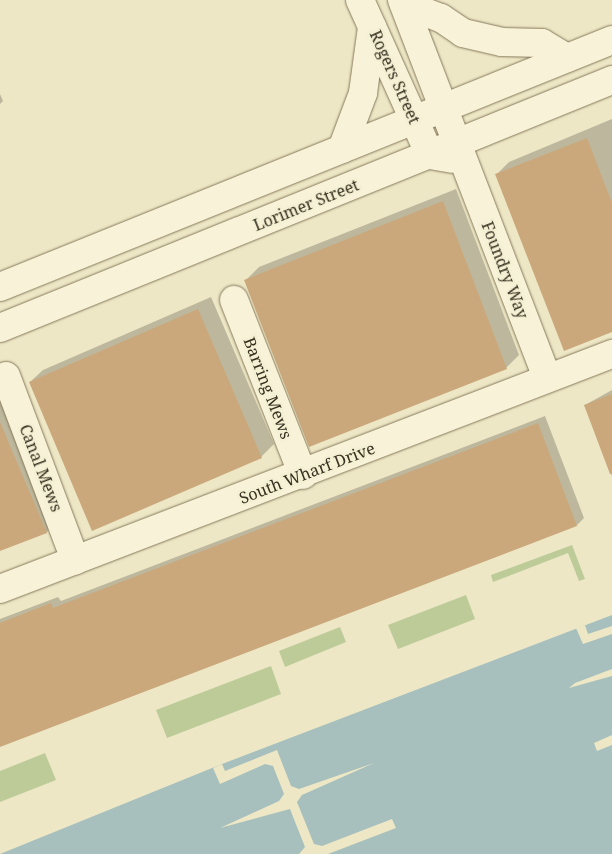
<!DOCTYPE html>
<style>
body{margin:0}
#map{position:relative;width:612px;height:854px;overflow:hidden;background:#ede7c5;font-family:"Noto Serif",serif}
div>[style]{position:absolute}
.green>*{inset:0;background:#bdcb99}
.water>*{inset:0;background:#a7c0bd}
.pier>*{inset:0;background:#ede7c5}
.shadow>*{inset:0;background:#0003}
.building>*{inset:0;background:#caa87c}
.roads{filter:drop-shadow(0 0 1px #87795c) drop-shadow(0 0 1px #87795c)}
.street>*{height:28px;margin:-14px;padding:0 14px;transform-origin:14px;border-radius:14px;background:#f8f3d8}
.secondary>*{height:28px;margin:-14px;padding:0 14px;transform-origin:14px;border-radius:14px;background:#f8f3d8}
span{translate:-50% -50%;white-space:nowrap;text-align:center;line-height:1.15;-webkit-text-stroke:5px #f4f0d4;paint-order:stroke}
.street-label{font-size:16px;color:#382f1f}
</style>
<div id="map">
<div class="green">
<div style="clip-path:polygon(572px 545px,585px 579px,579px 581px,568px 553px,493px 582px,491px 575px)"></div>
<div style="clip-path:polygon(466px 595px,475px 619px,398px 649px,388px 625px)"></div>
<div style="clip-path:polygon(340px 627px,346px 642px,285px 667px,279px 651px)"></div>
<div style="clip-path:polygon(271px 666px,281px 694px,167px 738px,156px 710px)"></div>
<div style="clip-path:polygon(45px 753px,56px 780px,0 802px,0 771px)"></div>
</div>
<div class="water">
<div style="clip-path:polygon(612px 615px,612px 854px,0 854px,222px 764px)"></div>
</div>
<div class="pier">
<div style="clip-path:polygon(585px 625px,588px 634px,612px 626px,612px 634px,583px 644px,576px 628px)"></div>
<div style="clip-path:polygon(612px 669px,612px 676px,569px 688px,575px 683px)"></div>
<div style="clip-path:polygon(612px 735px,612px 745px,597px 751px,594px 743px)"></div>
<div style="clip-path:polygon(277px 750px,291px 786px,299px 789px,374px 763px,302px 795px,297px 802px,314px 844px,322px 846px,392px 819px,396px 828px,328px 854px,299px 854px,305px 847px,290px 809px,220px 828px,279px 801px,284px 794px,273px 766px,265px 764px,220px 784px,213px 768px,222px 764px,225px 771px)"></div>
</div>
<div class="shadow">
<div style="clip-path:polygon(0 94px,3px 101px,0 104px)"></div>
<div style="clip-path:polygon(612px 119px,612px 330px,496px 175px,509px 162px)"></div>
<div style="clip-path:polygon(456px 189px,519px 355px,506px 368px,246px 280px,259px 267px)"></div>
<div style="clip-path:polygon(211px 297px,274px 444px,261px 457px,30px 382px,43px 370px)"></div>
<div style="clip-path:polygon(0 376px,59px 519px,47px 532px,0 550px)"></div>
<div style="clip-path:polygon(612px 390px,612px 476px,585px 405px)"></div>
<div style="clip-path:polygon(545px 416px,584px 518px,577px 525px,0 746px,0 619px,58px 597px,61px 601px)"></div>
</div>
<div class="building">
<div style="clip-path:polygon(587px 138px,612px 203px,612px 332px,564px 351px,495px 174px)"></div>
<div style="clip-path:polygon(443px 201px,507px 369px,309px 447px,244px 280px)"></div>
<div style="clip-path:polygon(198px 309px,262px 458px,92px 531px,29px 382px)"></div>
<div style="clip-path:polygon(612px 394px,612px 474px,610px 474px,584px 405px)"></div>
<div style="clip-path:polygon(0 422px,47px 533px,0 551px)"></div>
<div style="clip-path:polygon(538px 423px,577px 526px,0 747px,0 623px,51px 603px,53px 608px)"></div>
</div>
<div class="roads">
<div class="street">
<div style="left:360px;top:0;width:170px;rotate:65.7deg"></div>
<div style="left:430px;top:155px;width:22px;rotate:10deg"></div>
<div style="left:402px;top:0;width:405px;rotate:69deg"></div>
<div style="left:234px;top:300px;width:188px;rotate:68.5deg"></div>
<div style="left:6px;top:376px;width:197px;rotate:69.4deg"></div>
<div style="left:0;top:589px;width:656px;rotate:-21.01deg"></div>
</div>
<div class="secondary">
<div style="left:404px;top:4px;width:40px;rotate:21deg"></div>
<div style="left:441px;top:18px;width:27px;rotate:34deg"></div>
<div style="left:463px;top:33px;width:40px;rotate:13deg"></div>
<div style="left:502px;top:42px;width:40px;rotate:1.4deg"></div>
<div style="left:542px;top:43px;width:29px;rotate:31deg"></div>
<div style="left:342px;top:149px;width:60px;rotate:-69.4deg"></div>
<div style="left:363px;top:93px;width:67px;rotate:-82.2deg"></div>
<div style="left:0;top:287px;width:660px;rotate:-21.98deg"></div>
<div style="left:0;top:328px;width:660px;rotate:-22.06deg"></div>
</div>
</div>
<div class="street-label">
<span style="left:395px;top:77px;rotate:66deg">Rogers Street</span>
<span style="left:306px;top:205px;rotate:-22deg">Lorimer Street</span>
<span style="left:505px;top:270px;rotate:69deg">Foundry Way</span>
<span style="left:268px;top:388px;rotate:69deg">Barring Mews</span>
<span style="left:41px;top:468px;rotate:69deg">Canal Mews</span>
<span style="left:307px;top:473px;rotate:-21deg">South Wharf Drive</span>
</div>
</div>
